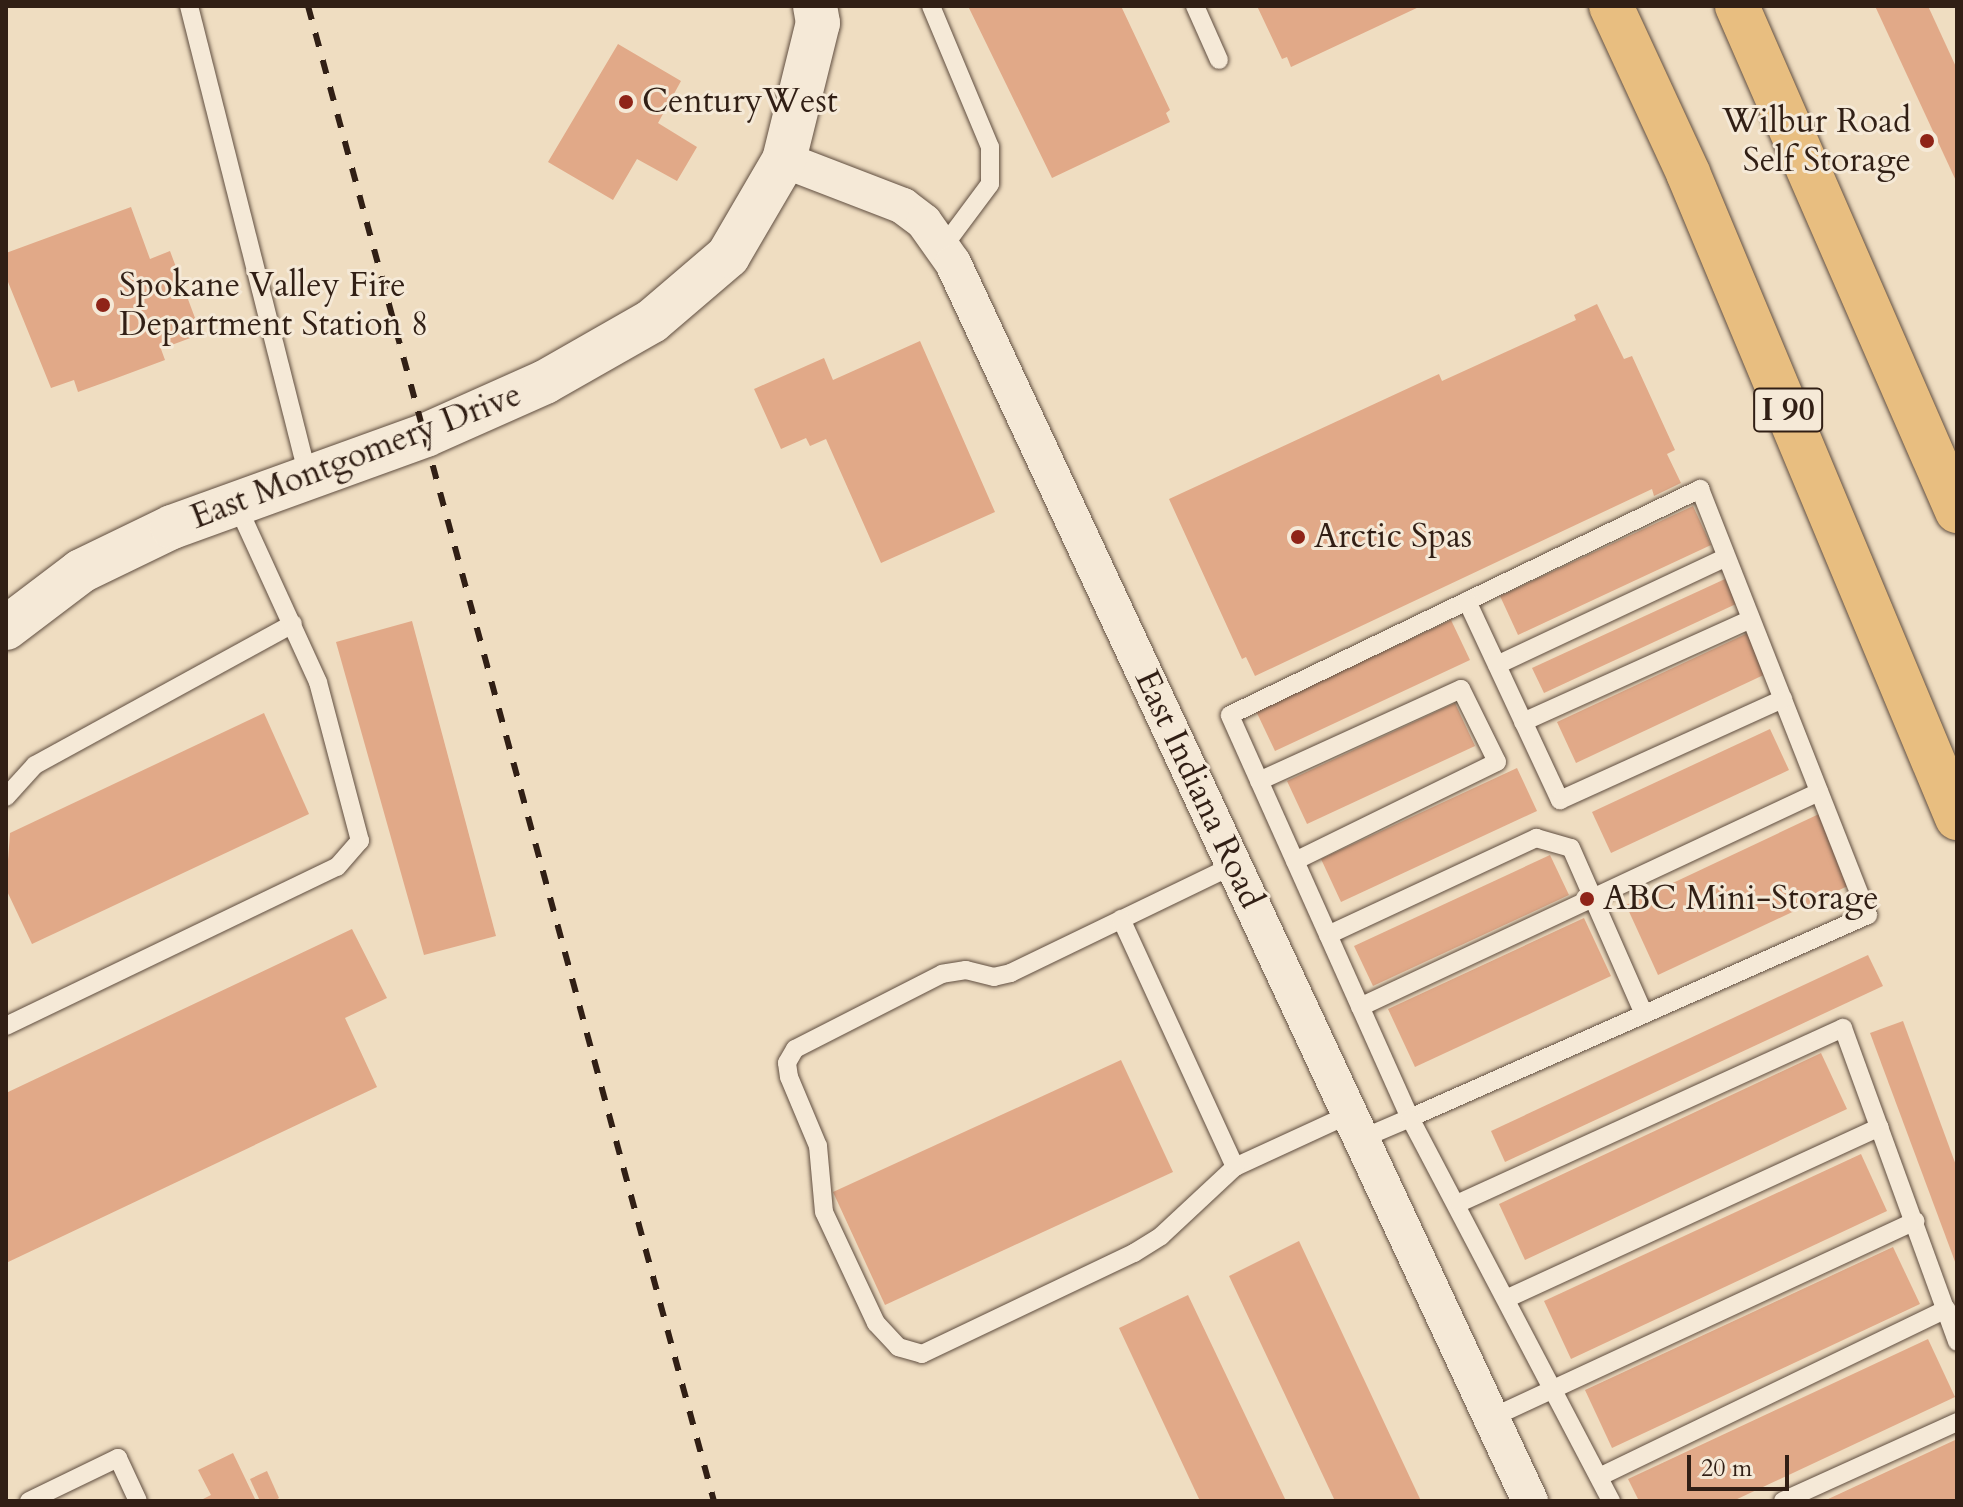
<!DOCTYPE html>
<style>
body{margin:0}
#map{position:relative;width:1963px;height:1507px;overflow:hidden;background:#efddc1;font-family:Cardo,serif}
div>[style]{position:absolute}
.building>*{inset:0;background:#e1a988}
.roads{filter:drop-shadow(0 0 2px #604e40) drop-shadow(0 0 2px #604e40)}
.lane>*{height:18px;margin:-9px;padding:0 9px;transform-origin:9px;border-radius:9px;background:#f5e9d7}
.street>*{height:36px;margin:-18px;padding:0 18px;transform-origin:18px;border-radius:18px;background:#f5e9d7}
.secondary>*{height:44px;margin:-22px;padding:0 22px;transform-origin:22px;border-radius:22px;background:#f5e9d7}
.highway>*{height:44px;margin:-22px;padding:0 22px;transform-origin:22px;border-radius:22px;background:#e8be80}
.rail>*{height:6px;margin-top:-3px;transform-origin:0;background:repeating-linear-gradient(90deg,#311f15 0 14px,transparent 0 28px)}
.dots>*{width:22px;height:22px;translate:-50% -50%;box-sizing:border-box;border:4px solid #f5e9d7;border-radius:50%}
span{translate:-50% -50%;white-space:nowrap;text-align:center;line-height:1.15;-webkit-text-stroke:6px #f5e9d7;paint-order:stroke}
.shield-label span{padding:2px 6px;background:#f5e9d7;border:2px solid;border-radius:6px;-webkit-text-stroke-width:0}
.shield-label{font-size:32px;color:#311f15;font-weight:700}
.poi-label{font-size:34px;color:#311f15}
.left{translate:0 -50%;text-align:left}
.right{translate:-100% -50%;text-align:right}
.street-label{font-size:34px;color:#311f15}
.frame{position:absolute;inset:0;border:8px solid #311f15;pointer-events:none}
.scale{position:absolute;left:1687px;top:1455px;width:102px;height:36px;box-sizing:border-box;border:4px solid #311f15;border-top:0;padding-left:10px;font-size:24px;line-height:28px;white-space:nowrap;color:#311f15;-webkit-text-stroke:6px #f5e9d7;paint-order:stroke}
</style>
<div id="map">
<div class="building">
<div style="clip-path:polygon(968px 6px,1121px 6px,1170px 110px,1166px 113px,1170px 122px,1052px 178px)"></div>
<div style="clip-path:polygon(1257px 6px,1421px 6px,1291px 67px,1287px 57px,1282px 59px)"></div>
<div style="clip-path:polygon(1875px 6px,1928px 6px,1957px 69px,1957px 183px)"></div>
<div style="clip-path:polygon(618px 44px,681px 81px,658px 123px,697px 147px,677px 181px,637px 159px,613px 200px,548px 162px)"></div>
<div style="clip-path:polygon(131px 207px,150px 259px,170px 251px,201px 334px,161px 349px,165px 360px,114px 379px,78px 392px,74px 380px,51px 388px,6px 277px,6px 253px)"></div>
<div style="clip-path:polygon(1597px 304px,1624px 359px,1632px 356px,1675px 450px,1667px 454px,1681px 483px,1654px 496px,1652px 489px,1255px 676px,1246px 657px,1242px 659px,1169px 499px,1439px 374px,1442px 381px,1576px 320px,1574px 315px)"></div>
<div style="clip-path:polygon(920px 341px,995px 512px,881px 563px,826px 439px,810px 446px,806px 438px,781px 449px,754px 389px,824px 358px,833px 380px)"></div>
<div style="clip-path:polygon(1693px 506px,1711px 545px,1518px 635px,1500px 596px)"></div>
<div style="clip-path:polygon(1725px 579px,1736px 604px,1544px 693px,1532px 668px)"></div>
<div style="clip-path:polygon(1451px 620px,1470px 660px,1275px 751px,1256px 711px)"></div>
<div style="clip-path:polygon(412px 621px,496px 936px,424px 955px,336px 642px)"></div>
<div style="clip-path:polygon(1750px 632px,1770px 672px,1576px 763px,1557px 722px)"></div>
<div style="clip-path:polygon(1455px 703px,1475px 746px,1307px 824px,1287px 781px)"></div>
<div style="clip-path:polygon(264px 713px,309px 814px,32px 944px,6px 889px,10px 833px)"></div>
<div style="clip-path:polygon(1770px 729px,1789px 770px,1611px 853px,1592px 812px)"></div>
<div style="clip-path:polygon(1517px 768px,1537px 811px,1341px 902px,1321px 859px)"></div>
<div style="clip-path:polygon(1819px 814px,1852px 884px,1658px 975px,1626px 905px)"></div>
<div style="clip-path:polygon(1550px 855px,1569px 895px,1373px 986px,1354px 946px)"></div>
<div style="clip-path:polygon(1584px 918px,1611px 976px,1415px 1067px,1388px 1009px)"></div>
<div style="clip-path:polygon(352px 929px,387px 998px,345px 1018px,377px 1087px,6px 1263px,6px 1093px)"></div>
<div style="clip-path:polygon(1868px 955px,1883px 986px,1505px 1162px,1491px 1131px)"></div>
<div style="clip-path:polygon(1903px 1021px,1957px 1168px,1957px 1267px,1870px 1033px)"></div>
<div style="clip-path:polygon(1821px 1053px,1847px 1109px,1525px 1260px,1499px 1204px)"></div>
<div style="clip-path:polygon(1121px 1060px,1173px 1172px,885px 1305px,833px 1192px)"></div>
<div style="clip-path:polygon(1861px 1154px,1887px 1211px,1571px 1359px,1544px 1301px)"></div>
<div style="clip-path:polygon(1299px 1241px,1421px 1501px,1335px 1501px,1229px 1276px)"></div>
<div style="clip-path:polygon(1893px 1247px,1920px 1304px,1612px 1448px,1585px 1390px)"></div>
<div style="clip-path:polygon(1188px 1295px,1286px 1501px,1200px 1501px,1119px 1328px)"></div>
<div style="clip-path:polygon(1928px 1339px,1955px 1397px,1733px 1501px,1639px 1501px,1628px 1479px)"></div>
<div style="clip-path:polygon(1955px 1440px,1957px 1501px,1824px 1501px)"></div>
<div style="clip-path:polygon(233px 1453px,256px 1501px,199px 1501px,211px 1495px,198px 1470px)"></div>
<div style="clip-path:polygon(267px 1471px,279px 1498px,274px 1501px,260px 1501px,250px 1479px)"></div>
</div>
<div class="roads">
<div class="lane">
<div style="left:189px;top:6px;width:486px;rotate:75.8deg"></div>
<div style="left:931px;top:6px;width:153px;rotate:67.3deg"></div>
<div style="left:990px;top:147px;width:37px;rotate:90deg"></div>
<div style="left:990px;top:184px;width:79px;rotate:126.7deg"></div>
<div style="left:1195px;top:6px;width:59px;rotate:66deg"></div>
<div style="left:1700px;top:489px;width:458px;rotate:68.5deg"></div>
<div style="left:1868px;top:915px;width:501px;rotate:156.1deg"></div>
<div style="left:1410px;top:1118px;width:441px;rotate:-114.1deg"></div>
<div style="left:1230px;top:715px;width:522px;rotate:-25.68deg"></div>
<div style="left:1467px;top:601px;width:220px;rotate:65deg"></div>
<div style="left:1560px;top:800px;width:245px;rotate:-24.4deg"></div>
<div style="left:1497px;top:665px;width:253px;rotate:-25.2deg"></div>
<div style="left:1523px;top:722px;width:250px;rotate:-24.3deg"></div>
<div style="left:1259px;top:781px;width:222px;rotate:-24.5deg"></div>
<div style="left:1461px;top:689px;width:81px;rotate:63.7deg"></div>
<div style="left:1497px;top:762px;width:225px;rotate:153.9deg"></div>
<div style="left:6px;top:797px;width:43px;rotate:-47.8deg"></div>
<div style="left:35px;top:765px;width:294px;rotate:-28.7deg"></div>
<div style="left:1234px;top:865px;width:248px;rotate:154.2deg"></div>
<div style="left:1011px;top:973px;width:17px;rotate:167deg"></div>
<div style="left:994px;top:977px;width:29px;rotate:-166deg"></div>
<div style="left:966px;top:970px;width:24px;rotate:171deg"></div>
<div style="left:942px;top:974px;width:165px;rotate:153deg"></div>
<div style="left:795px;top:1049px;width:16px;rotate:120deg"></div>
<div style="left:787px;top:1063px;width:14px;rotate:82deg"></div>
<div style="left:789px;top:1077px;width:75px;rotate:67.2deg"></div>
<div style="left:818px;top:1146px;width:66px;rotate:84.8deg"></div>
<div style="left:824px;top:1212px;width:123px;rotate:64.9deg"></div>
<div style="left:876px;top:1323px;width:33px;rotate:47deg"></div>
<div style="left:898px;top:1347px;width:25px;rotate:16deg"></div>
<div style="left:922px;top:1354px;width:235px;rotate:-25.5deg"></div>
<div style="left:1134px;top:1253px;width:32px;rotate:-32deg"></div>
<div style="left:1161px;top:1236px;width:101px;rotate:-43deg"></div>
<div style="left:1235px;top:1167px;width:127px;rotate:-24.7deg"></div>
<div style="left:1121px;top:919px;width:273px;rotate:65.3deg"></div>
<div style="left:1328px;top:935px;width:230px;rotate:-25deg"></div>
<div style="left:1536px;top:838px;width:36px;rotate:16deg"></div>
<div style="left:1571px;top:848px;width:181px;rotate:66.3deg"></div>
<div style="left:1360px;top:1007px;width:507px;rotate:-25.1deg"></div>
<div style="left:6px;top:1026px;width:367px;rotate:-25.7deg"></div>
<div style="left:337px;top:867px;width:35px;rotate:-49deg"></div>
<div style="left:360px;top:841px;width:164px;rotate:-104.8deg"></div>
<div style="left:318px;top:682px;width:197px;rotate:-114.6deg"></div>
<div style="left:1361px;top:1139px;width:53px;rotate:-23.2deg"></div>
<div style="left:1410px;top:1118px;width:433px;rotate:62.3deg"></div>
<div style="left:1459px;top:1203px;width:422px;rotate:-24.5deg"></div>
<div style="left:1843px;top:1028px;width:334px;rotate:70deg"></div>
<div style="left:1508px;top:1298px;width:409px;rotate:-24.7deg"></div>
<div style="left:1491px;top:1418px;width:468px;rotate:-24.9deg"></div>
<div style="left:1599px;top:1477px;width:386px;rotate:-25.8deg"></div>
<div style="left:29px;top:1501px;width:99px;rotate:-25.8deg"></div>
<div style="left:118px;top:1458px;width:47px;rotate:65.1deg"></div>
<div style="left:1783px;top:1501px;width:191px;rotate:-24.4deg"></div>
</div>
<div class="street">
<div style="left:784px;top:160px;width:128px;rotate:21.1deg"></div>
<div style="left:903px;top:206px;width:26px;rotate:37deg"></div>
<div style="left:924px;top:222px;width:50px;rotate:54.7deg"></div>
<div style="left:953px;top:263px;width:1366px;rotate:65.01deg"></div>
</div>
<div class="secondary">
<div style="left:6px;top:628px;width:94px;rotate:-37.2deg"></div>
<div style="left:81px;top:571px;width:101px;rotate:-25.8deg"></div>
<div style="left:172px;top:527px;width:270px;rotate:-19.9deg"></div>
<div style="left:426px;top:435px;width:130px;rotate:-24deg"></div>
<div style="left:545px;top:382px;width:123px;rotate:-29.7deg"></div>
<div style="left:652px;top:321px;width:100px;rotate:-40.5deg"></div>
<div style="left:728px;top:256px;width:111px;rotate:-59.7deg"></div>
<div style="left:784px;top:160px;width:141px;rotate:-76.1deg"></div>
<div style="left:818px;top:23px;width:17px;rotate:-100deg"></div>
</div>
<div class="highway">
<div style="left:1611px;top:6px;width:184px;rotate:65.2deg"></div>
<div style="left:1688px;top:173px;width:699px;rotate:67.36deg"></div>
<div style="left:1737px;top:6px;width:551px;rotate:66.46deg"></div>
</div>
</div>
<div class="rail">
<div style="left:308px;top:6px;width:1549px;rotate:74.81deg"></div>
</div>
<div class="dots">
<div style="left:626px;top:102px;background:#8f2418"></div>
<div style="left:1927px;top:141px;background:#8f2418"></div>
<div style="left:103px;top:305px;background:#8f2418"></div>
<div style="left:1298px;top:537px;background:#8f2418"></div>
<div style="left:1587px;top:899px;background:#8f2418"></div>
</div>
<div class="shield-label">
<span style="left:1788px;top:410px">I 90</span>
</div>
<div class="poi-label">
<span class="left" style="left:642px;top:102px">CenturyWest</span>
<span class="right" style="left:1911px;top:141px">Wilbur Road<br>Self Storage</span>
<span class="left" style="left:119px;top:305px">Spokane Valley Fire<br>Department Station 8</span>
<span class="left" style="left:1314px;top:537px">Arctic Spas</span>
<span class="left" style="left:1603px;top:899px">ABC Mini-Storage</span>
</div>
<div class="street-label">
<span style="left:356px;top:456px;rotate:-21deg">East Montgomery Drive</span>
<span style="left:1199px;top:789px;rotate:65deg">East Indiana Road</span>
</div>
<div class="frame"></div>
<div class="scale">20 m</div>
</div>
